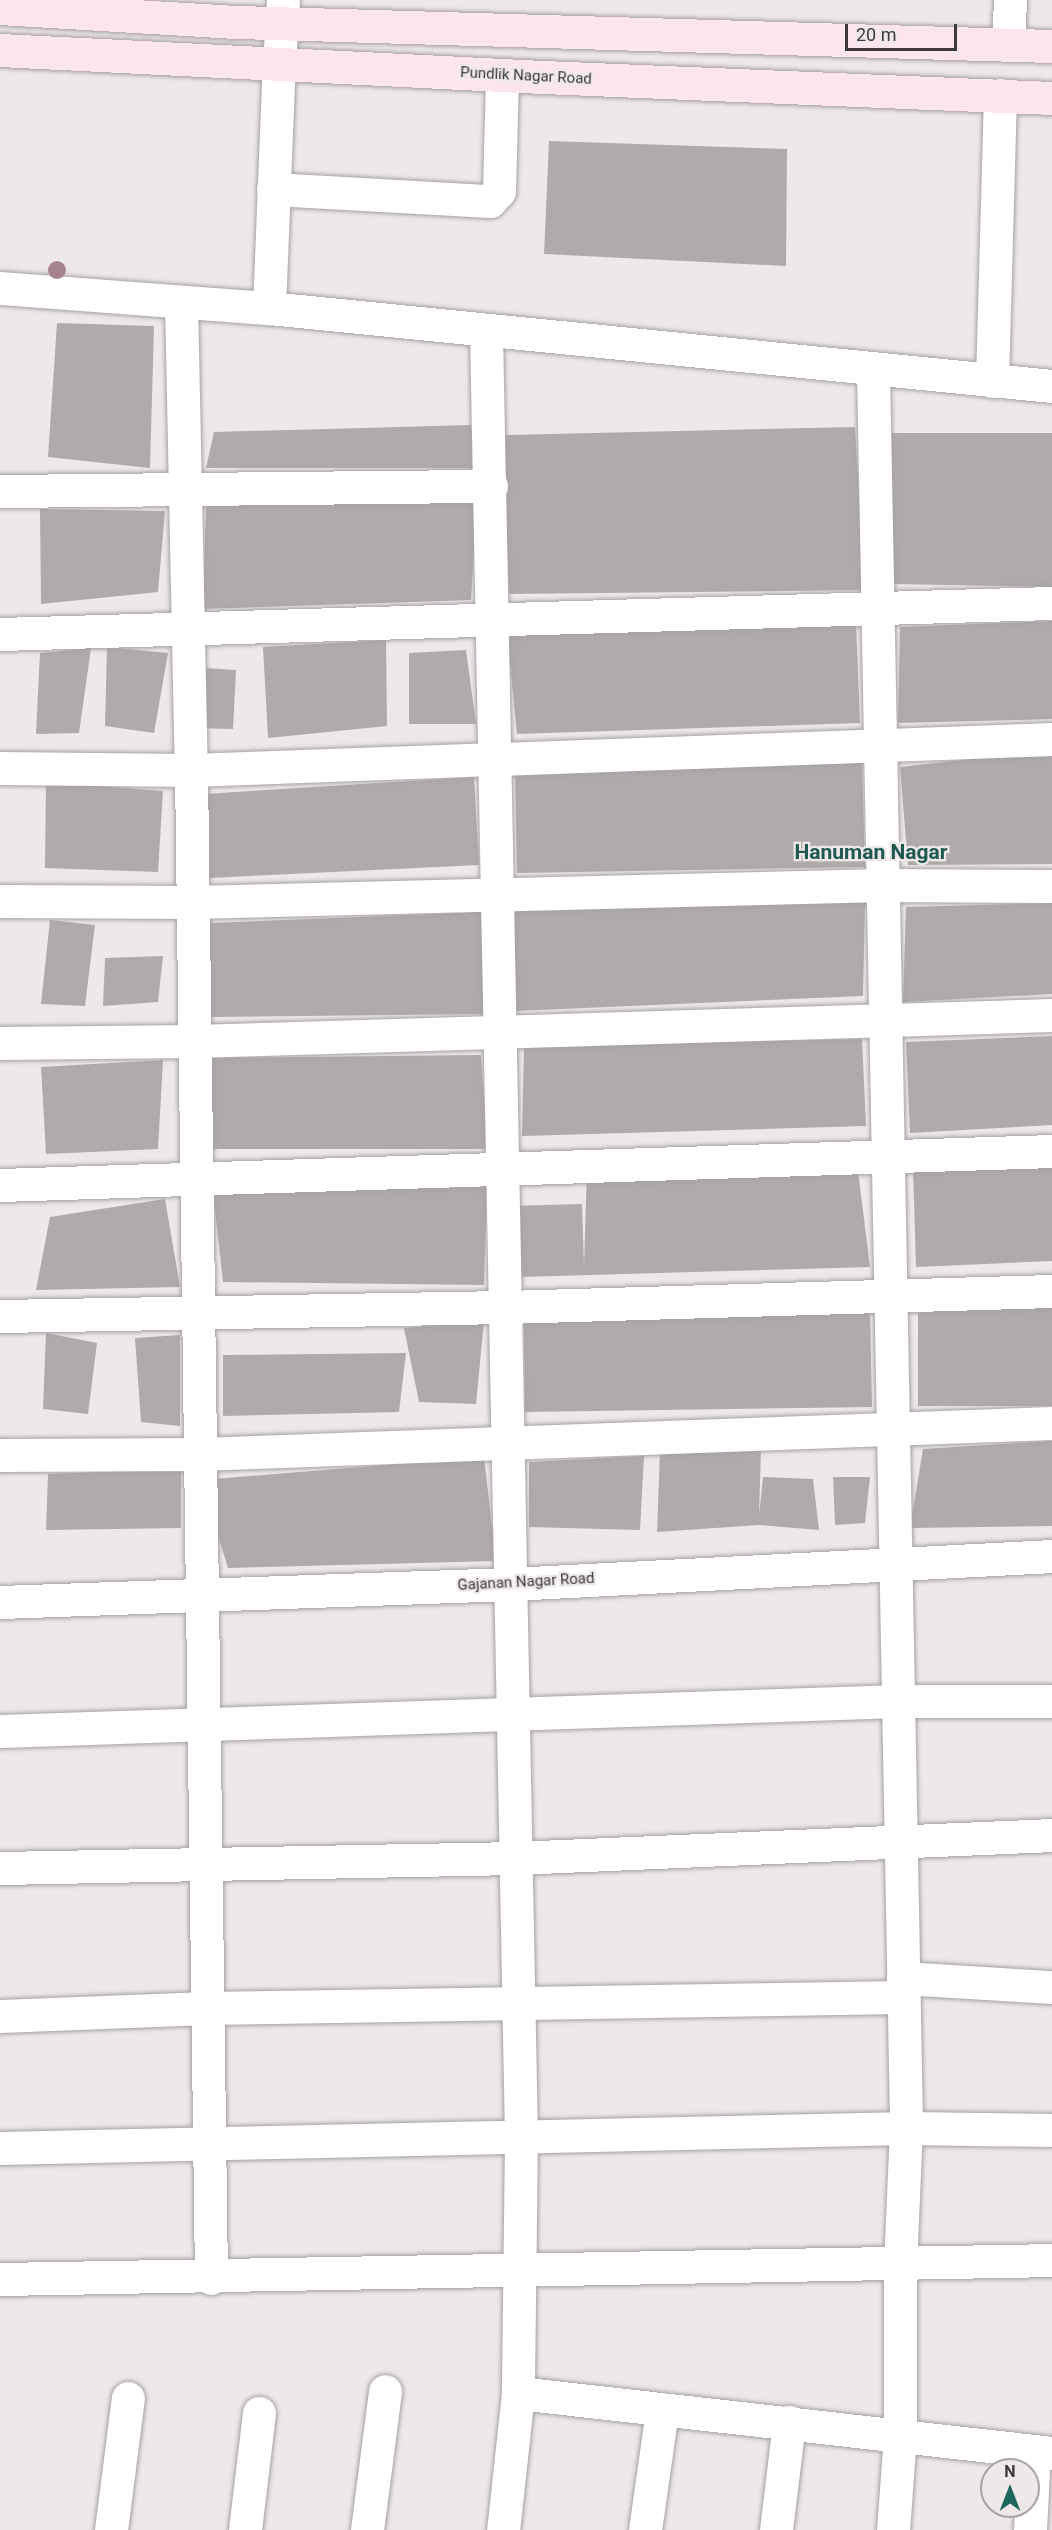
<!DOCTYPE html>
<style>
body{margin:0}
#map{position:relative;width:1052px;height:2530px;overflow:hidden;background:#eee8e9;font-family:Roboto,sans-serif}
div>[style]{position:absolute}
.building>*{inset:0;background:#b0aaab}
.roads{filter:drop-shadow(0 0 2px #a7a1a2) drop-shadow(0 0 2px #a7a1a2)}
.minor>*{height:33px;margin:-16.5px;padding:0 16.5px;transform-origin:16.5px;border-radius:16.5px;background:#fff}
.tertiary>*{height:33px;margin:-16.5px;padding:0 16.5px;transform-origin:16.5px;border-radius:16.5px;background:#fff}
.secondary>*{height:33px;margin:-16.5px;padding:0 16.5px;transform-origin:16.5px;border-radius:16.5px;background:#fce6eb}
.trees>*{width:18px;height:18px;margin:-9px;border-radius:50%;background:#a6848d}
span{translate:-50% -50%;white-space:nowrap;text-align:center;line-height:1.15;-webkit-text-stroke:4.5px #eee8e9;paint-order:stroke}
.street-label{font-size:15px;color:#3d3a3b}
.district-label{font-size:21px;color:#1f5851;font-weight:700}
.north{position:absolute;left:980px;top:2458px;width:60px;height:60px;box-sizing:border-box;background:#eee8e9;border:2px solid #a7a2a3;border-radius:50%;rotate:0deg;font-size:16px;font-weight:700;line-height:24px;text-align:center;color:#3d3a3b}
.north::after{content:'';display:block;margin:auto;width:21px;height:27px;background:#1d665e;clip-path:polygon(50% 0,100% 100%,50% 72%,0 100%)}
.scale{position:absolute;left:845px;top:24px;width:112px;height:27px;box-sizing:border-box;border:3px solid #3d3a3b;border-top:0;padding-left:8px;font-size:18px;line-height:21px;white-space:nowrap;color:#3d3a3b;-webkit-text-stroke:4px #eee8e9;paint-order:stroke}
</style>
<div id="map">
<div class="building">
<div style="clip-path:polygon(549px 141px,787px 149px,786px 266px,544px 254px)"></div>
<div style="clip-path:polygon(57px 323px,154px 326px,150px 468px,48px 457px)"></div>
<div style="clip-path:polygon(471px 425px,474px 468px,206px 468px,214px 432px)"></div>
<div style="clip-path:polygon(855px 427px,865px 590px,509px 594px,504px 435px)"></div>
<div style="clip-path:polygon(890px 433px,1052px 433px,1052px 587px,892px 584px)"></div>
<div style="clip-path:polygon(477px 501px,471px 600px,203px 609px,206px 506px)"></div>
<div style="clip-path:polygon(40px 509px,165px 511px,158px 592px,41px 604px)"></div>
<div style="clip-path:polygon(1052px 621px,1052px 719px,898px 723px,900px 627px)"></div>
<div style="clip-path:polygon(856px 622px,860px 723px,517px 734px,507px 633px)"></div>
<div style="clip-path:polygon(386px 640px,387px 726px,268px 738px,263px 647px)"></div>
<div style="clip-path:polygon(107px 647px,168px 653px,154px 733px,105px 726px)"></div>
<div style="clip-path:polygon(91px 648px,79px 733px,36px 734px,40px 653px)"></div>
<div style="clip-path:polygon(466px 650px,476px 724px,409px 724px,409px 653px)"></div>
<div style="clip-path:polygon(204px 668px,236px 670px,233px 729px,190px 728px)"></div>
<div style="clip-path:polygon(1052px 750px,1052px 864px,908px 865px,900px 767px)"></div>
<div style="clip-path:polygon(862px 761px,865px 867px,517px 873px,515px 774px)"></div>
<div style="clip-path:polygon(474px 777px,479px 865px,210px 878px,204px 794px)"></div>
<div style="clip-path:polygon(46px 782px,163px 791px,158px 872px,45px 868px)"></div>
<div style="clip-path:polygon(865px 902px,863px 996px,515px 1011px,515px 908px)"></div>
<div style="clip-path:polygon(1052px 903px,1052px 994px,903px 1002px,906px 907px)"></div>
<div style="clip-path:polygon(481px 912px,486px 1014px,208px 1017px,210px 923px)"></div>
<div style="clip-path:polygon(50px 920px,95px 925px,85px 1006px,41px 1004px)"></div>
<div style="clip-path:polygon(163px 956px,158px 1002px,103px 1006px,105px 958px)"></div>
<div style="clip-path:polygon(1052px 1036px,1052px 1125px,910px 1133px,906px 1042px)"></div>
<div style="clip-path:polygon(862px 1039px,866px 1126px,522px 1136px,524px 1047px)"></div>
<div style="clip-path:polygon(481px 1055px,487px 1149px,213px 1149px,195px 1058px)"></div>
<div style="clip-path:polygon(163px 1060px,158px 1149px,46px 1154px,41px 1067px)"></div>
<div style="clip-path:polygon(1052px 1166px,1052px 1261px,916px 1267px,913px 1169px)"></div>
<div style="clip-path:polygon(587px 1167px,858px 1171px,870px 1267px,519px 1277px,505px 1206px,582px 1204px,584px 1266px)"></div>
<div style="clip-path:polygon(487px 1187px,484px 1285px,223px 1282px,213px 1192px)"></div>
<div style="clip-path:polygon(165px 1199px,180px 1287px,36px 1290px,50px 1217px)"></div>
<div style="clip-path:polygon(1052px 1299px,1052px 1406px,918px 1406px,918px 1313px)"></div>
<div style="clip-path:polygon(870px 1311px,872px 1407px,525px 1412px,524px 1321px)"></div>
<div style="clip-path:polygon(484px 1321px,476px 1404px,419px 1402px,404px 1328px)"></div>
<div style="clip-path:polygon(46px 1333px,97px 1343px,88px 1414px,43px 1409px)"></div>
<div style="clip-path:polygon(180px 1335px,180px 1426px,141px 1422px,135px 1338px)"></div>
<div style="clip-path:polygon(406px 1353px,399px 1412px,223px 1416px,223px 1355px)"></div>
<div style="clip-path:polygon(1052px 1441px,1052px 1526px,910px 1528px,923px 1449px)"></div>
<div style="clip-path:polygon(761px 1449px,759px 1516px,763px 1477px,813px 1479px,819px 1530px,759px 1525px,657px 1532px,660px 1451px)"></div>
<div style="clip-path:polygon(644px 1456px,640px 1530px,529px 1527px,529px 1462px)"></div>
<div style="clip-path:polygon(484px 1457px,496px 1561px,228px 1568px,201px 1480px)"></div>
<div style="clip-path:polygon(181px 1469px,181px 1528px,46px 1530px,48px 1474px)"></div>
<div style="clip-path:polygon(833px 1477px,870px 1477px,865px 1523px,835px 1525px)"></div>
</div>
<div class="roads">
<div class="minor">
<div style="left:1008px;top:44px;width:44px;rotate:-87.4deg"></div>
<div style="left:273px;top:189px;width:217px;rotate:3.2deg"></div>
<div style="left:490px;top:201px;width:13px;rotate:-48deg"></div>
<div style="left:499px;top:191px;width:115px;rotate:-88.5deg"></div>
<div style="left:0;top:288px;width:270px;rotate:4.3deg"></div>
<div style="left:269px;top:308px;width:787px;rotate:5.69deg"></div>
<div style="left:181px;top:302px;width:468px;rotate:88.8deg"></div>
<div style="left:191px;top:770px;width:1508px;rotate:89.24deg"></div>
<div style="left:269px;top:308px;width:244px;rotate:-87.7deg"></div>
<div style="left:486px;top:331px;width:1807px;rotate:88.89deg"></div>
<div style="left:521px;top:2138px;width:255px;rotate:90.7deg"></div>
<div style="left:518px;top:2393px;width:138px;rotate:96.2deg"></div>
<div style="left:873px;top:370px;width:1758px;rotate:88.92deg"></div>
<div style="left:906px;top:2128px;width:138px;rotate:92.5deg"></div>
<div style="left:900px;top:2266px;width:169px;rotate:90deg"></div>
<div style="left:900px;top:2435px;width:95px;rotate:94.2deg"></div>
<div style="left:992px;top:381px;width:286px;rotate:-88.4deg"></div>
<div style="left:0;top:491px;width:491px;rotate:-0.6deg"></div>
<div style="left:0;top:634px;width:1052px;rotate:-1.69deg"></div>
<div style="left:0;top:768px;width:191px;rotate:0.6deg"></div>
<div style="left:191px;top:770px;width:862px;rotate:-2.06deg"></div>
<div style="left:0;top:901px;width:193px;rotate:0.3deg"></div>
<div style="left:193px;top:902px;width:690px;rotate:-1.41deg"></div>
<div style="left:883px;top:885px;width:169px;rotate:0.3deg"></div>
<div style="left:0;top:1043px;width:195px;rotate:-0.6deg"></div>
<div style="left:195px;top:1041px;width:857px;rotate:-1.74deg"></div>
<div style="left:0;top:1185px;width:1053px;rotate:-1.85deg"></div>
<div style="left:0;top:1316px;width:506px;rotate:-1.02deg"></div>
<div style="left:506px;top:1307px;width:546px;rotate:-1.68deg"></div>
<div style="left:0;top:1455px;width:200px;rotate:-0.3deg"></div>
<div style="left:200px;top:1454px;width:853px;rotate:-2.08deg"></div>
<div style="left:0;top:1602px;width:511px;rotate:-2.02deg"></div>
<div style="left:511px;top:1584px;width:542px;rotate:-2.96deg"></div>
<div style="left:0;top:1731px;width:900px;rotate:-1.91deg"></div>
<div style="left:899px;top:1701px;width:153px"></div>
<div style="left:0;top:1868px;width:515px;rotate:-1.11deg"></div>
<div style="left:515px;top:1858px;width:537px;rotate:-2.45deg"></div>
<div style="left:903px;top:1978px;width:149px;rotate:3.5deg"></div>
<div style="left:0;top:2016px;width:207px;rotate:-2.2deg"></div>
<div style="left:207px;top:2008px;width:696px;rotate:-0.91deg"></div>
<div style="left:0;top:2148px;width:906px;rotate:-1.26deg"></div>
<div style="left:906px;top:2128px;width:146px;rotate:0.8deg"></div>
<div style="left:0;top:2279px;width:1052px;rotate:-1.03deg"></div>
<div style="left:518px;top:2393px;width:537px;rotate:6.41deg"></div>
<div style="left:111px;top:2530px;width:133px;rotate:-82.7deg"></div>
<div style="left:245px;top:2530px;width:118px;rotate:-83.2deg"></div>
<div style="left:367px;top:2530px;width:140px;rotate:-82.6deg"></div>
<div style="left:645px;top:2530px;width:120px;rotate:-81.9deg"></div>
<div style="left:776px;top:2530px;width:109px;rotate:-83.1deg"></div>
<div style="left:1030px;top:2530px;width:78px;rotate:-87.1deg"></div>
</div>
<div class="tertiary">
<div style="left:279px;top:64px;width:64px;rotate:-86.4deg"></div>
</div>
<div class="secondary">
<div style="left:0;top:8px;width:238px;rotate:3.4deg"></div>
<div style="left:238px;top:22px;width:814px;rotate:1.69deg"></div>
<div style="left:0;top:50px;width:544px;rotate:2.85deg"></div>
<div style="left:543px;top:77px;width:509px;rotate:2.36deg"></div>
</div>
</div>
<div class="trees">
<div style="left:57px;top:270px"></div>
</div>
<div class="street-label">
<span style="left:526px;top:76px;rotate:3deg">Pundlik Nagar Road</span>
<span style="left:526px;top:1582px;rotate:-3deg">Gajanan Nagar Road</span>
</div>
<div class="district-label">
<span style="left:871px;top:852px">Hanuman Nagar</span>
</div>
<div class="north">N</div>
<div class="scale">20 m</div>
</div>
